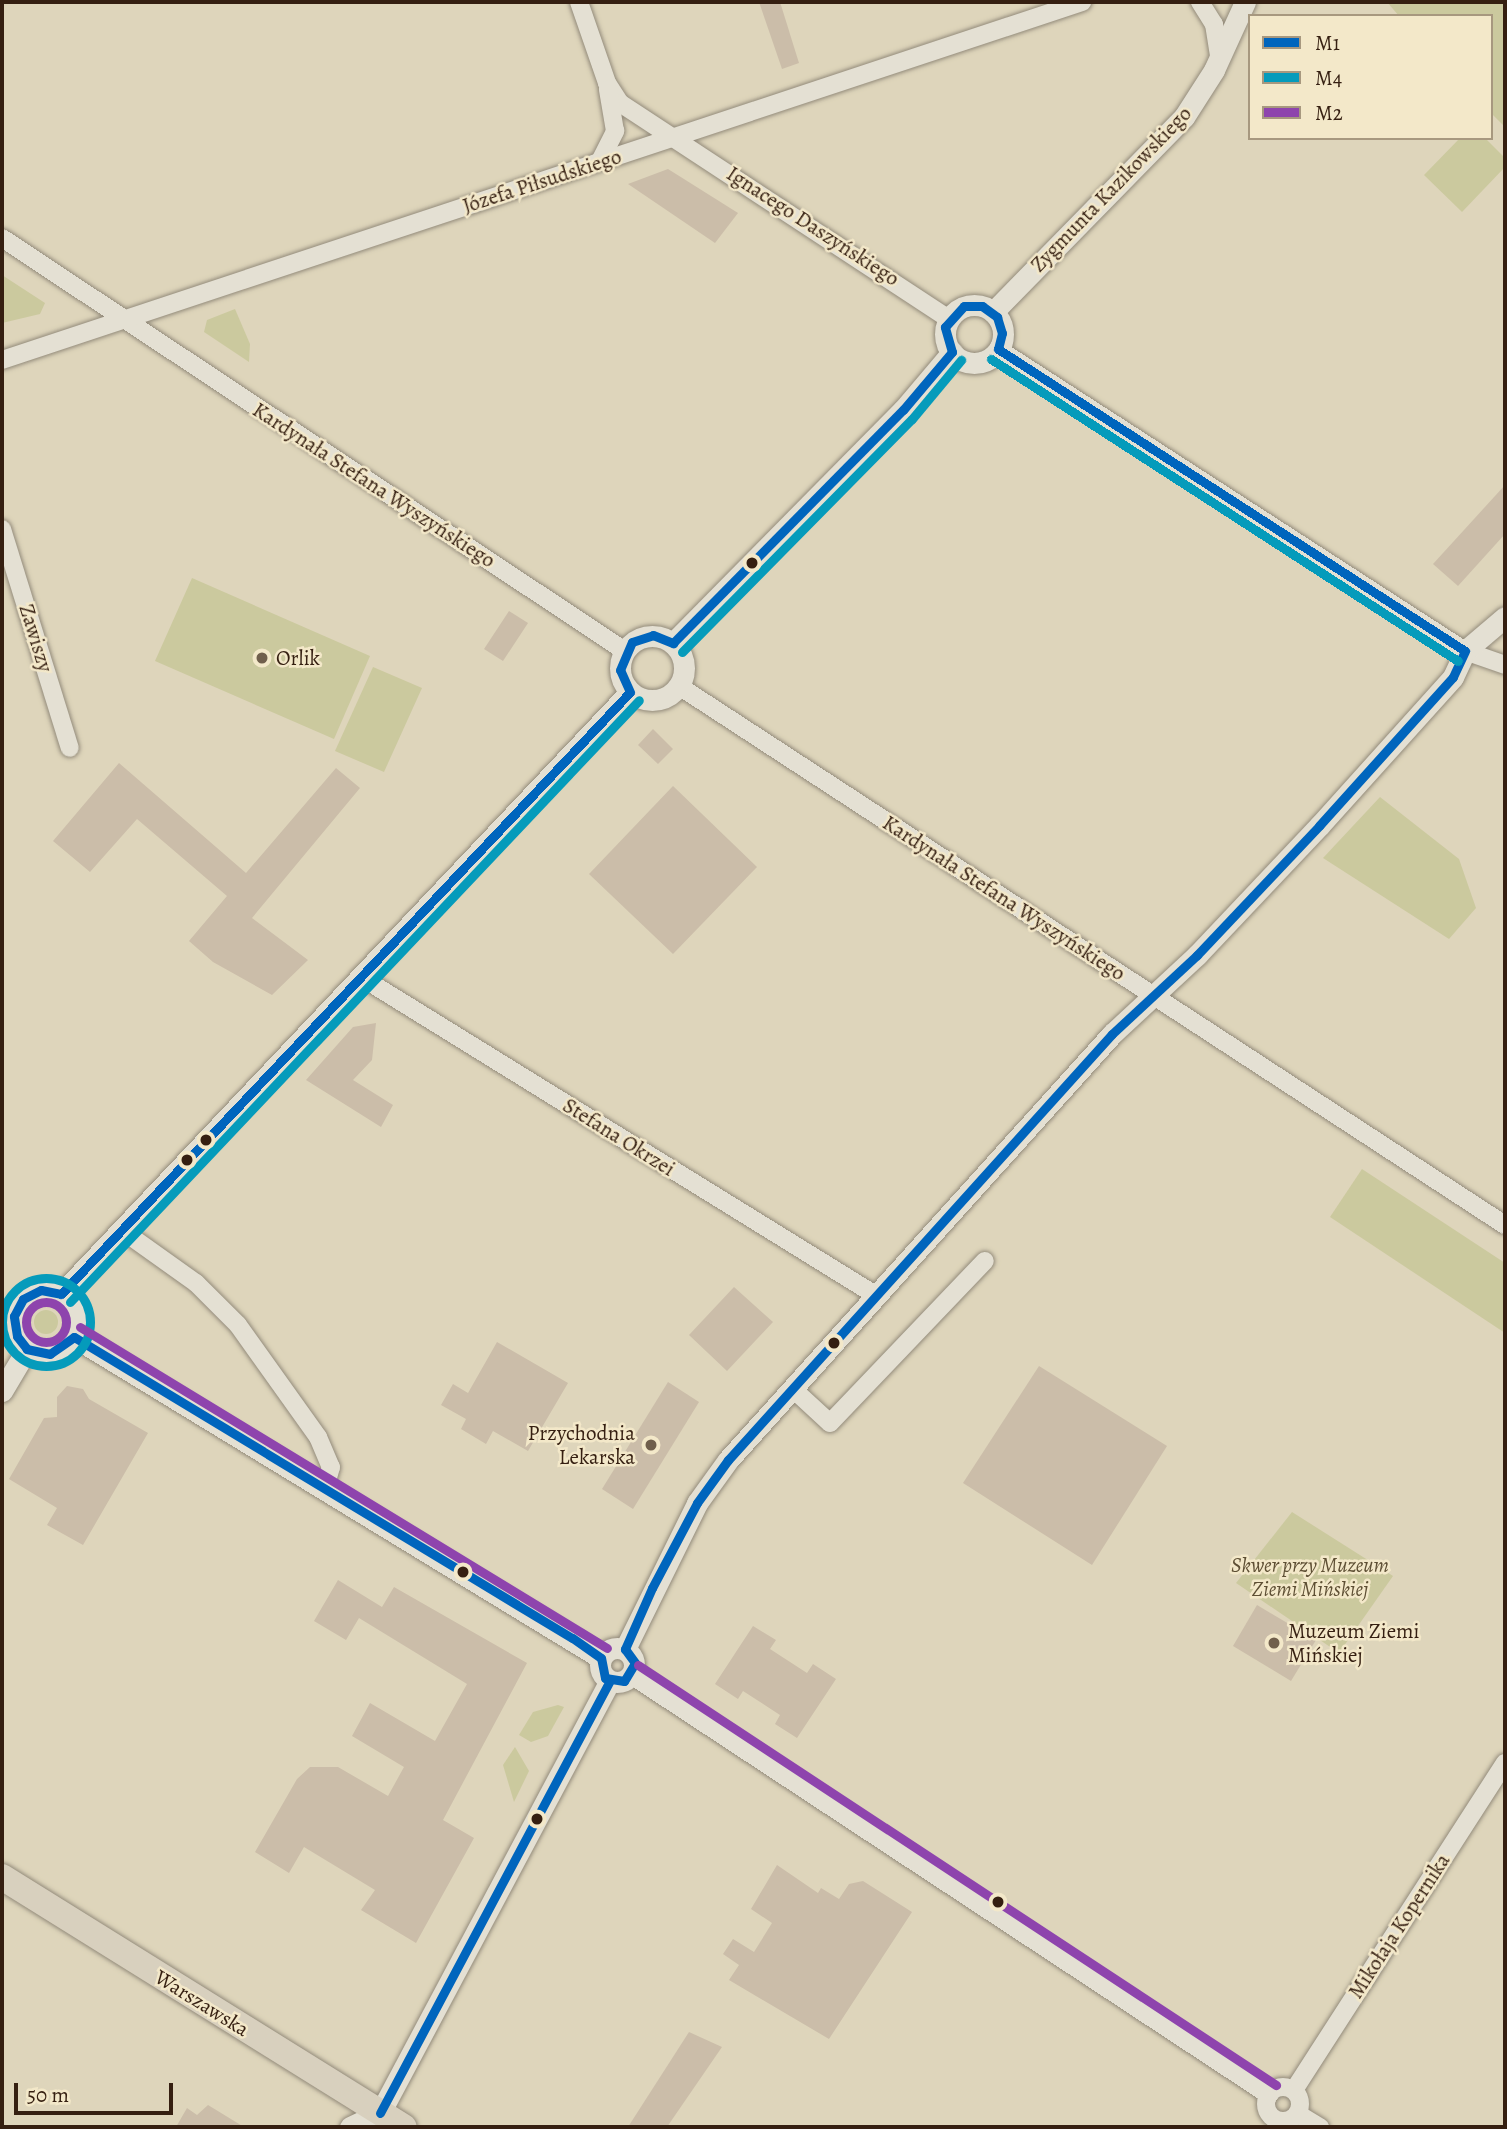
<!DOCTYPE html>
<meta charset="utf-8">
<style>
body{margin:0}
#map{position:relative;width:1507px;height:2129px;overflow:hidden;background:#ded5bb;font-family:Alegreya,serif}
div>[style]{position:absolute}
.green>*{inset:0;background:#cbc99e}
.round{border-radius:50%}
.building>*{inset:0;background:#cbbda9}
.roads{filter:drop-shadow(0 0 2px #938b7b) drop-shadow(0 0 2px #938b7b)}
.minor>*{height:18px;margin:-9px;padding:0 9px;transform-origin:9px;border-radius:9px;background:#e4e0d3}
.minor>.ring{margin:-9px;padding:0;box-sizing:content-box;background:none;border:18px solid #e4e0d3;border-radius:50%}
.tertiary>*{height:21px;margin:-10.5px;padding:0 10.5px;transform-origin:10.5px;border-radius:10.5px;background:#e4e0d3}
.tertiary>.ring{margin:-10.5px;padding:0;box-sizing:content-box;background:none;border:21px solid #e4e0d3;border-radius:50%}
.primary>*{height:26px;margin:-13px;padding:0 13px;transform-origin:13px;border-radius:13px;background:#d8d0be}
.bus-1>*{height:9px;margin:-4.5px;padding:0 4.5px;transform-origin:4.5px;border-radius:4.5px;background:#0065bd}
.bus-2>*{height:9px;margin:-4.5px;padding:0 4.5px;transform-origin:4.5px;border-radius:4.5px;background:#059bbb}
.bus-2>.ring{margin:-4.5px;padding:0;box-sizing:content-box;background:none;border:9px solid #059bbb;border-radius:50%}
.bus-3>*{height:9px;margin:-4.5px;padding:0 4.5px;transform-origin:4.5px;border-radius:4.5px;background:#8e44ad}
.bus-3>.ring{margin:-4.5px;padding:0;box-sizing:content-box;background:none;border:9px solid #8e44ad;border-radius:50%}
.dots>*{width:19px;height:19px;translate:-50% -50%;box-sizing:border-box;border:4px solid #f3e8c9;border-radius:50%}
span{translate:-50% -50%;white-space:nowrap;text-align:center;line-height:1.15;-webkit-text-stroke:5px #f3e8c9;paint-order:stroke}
.street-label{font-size:21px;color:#351f11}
.poi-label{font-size:21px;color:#351f11}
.left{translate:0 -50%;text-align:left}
.right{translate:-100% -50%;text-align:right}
.park-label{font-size:21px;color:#5e4f34;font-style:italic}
.frame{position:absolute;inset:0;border:4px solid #351f11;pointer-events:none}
.legend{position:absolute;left:1248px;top:14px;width:245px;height:126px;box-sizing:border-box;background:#f3e8c9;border:2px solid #a7987f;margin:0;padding:9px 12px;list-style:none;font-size:21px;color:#351f11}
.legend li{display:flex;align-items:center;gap:14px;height:35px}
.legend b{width:35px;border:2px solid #a7987f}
.scale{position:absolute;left:14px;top:2083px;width:159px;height:32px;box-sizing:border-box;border:4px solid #351f11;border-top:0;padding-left:9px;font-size:21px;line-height:24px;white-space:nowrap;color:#351f11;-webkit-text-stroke:5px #f3e8c9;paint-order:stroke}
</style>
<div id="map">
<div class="green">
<div style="clip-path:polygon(1387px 2px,1505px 2px,1505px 127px,1491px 113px,1491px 16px,1399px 16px)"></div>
<div style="clip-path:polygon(1460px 138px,1485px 138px,1505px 158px,1505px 167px,1462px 212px,1424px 175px)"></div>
<div style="clip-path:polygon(2px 275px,45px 303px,40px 314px,2px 323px)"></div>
<div style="clip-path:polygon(235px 309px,250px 344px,249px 362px,204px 332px,207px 320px)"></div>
<div style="clip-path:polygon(192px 578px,370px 656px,334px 739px,155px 661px)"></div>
<div style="clip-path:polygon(373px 667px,422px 688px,384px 772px,335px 751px)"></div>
<div style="clip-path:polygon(1380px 797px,1459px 859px,1476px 908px,1449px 939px,1323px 858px)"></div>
<div style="clip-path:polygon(1362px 1169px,1505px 1263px,1505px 1333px,1330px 1217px)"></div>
<div class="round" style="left:34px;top:1310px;width:24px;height:24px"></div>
<div style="clip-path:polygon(1292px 1512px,1393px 1576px,1339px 1653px,1236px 1583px)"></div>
<div style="clip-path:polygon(558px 1705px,564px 1707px,548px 1736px,531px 1742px,519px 1735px,533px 1712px)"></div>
<div style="clip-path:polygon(515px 1747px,529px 1771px,514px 1802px,503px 1765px)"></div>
</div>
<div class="building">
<div style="clip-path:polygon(759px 2px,780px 2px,799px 63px,782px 69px)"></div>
<div style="clip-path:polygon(668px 169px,738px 213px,715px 243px,628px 184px)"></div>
<div style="clip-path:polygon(1505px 485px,1505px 534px,1458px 586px,1433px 564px)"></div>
<div style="clip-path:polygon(509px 611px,528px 623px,503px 661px,484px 649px)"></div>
<div style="clip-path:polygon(653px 729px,673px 749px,658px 764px,638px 745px)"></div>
<div style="clip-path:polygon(119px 763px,246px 873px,336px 768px,360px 788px,252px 918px,308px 960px,272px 995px,213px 962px,189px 941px,227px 896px,137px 819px,90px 872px,53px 841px)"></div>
<div style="clip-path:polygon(673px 786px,757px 867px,673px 954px,589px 874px)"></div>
<div style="clip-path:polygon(376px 1023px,372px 1060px,353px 1080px,393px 1105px,381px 1127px,306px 1080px,353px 1027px)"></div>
<div style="clip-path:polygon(734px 1287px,773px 1322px,727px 1371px,689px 1335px)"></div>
<div style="clip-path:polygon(497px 1342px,568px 1383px,528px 1451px,493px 1431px,486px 1444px,461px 1429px,466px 1419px,441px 1405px,453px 1384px,468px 1393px)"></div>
<div style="clip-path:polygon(1039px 1366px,1167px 1446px,1092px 1565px,963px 1483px)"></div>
<div style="clip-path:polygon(668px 1382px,699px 1402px,633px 1509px,602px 1489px)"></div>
<div style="clip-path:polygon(67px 1386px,83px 1389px,89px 1399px,148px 1433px,83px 1545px,47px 1525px,57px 1508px,9px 1479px,44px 1418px,57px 1417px,57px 1397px)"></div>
<div style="clip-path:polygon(338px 1580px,382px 1607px,394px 1587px,527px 1663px,443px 1820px,474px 1838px,416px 1943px,361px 1910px,375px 1890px,304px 1847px,289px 1873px,255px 1852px,297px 1779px,310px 1767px,338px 1767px,388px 1796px,404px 1767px,352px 1736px,370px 1703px,435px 1741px,467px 1684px,359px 1618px,346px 1640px,314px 1621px)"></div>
<div style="clip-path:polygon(1257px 1605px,1316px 1640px,1291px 1681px,1233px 1646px)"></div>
<div style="clip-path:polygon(753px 1626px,776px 1640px,770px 1649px,807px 1673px,813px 1664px,836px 1679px,797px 1738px,775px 1724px,780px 1715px,743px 1691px,738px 1699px,715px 1684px)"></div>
<div style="clip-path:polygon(777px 1865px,818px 1893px,821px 1888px,839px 1899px,849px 1884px,863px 1881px,912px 1912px,829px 2039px,729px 1980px,739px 1965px,723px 1954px,733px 1939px,754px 1952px,772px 1923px,751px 1909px)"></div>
<div style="clip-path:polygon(689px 2032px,722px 2047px,667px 2127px,628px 2127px)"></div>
<div style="clip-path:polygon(208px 2105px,244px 2127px,176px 2127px,187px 2108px,197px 2115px)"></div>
</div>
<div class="roads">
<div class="minor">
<div style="left:579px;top:2px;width:86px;rotate:70.9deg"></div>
<div style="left:607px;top:83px;width:24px;rotate:57deg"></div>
<div style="left:620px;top:103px;width:394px;rotate:33.3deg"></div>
<div style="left:1200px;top:2px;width:26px;rotate:58deg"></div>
<div style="left:1214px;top:24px;width:33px;rotate:81deg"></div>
<div style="left:600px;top:161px;width:34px;rotate:-63deg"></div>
<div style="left:615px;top:131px;width:42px;rotate:-99.7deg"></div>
<div style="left:2px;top:238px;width:747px;rotate:33.54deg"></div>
<div style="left:998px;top:349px;width:556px;rotate:32.89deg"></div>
<div style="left:1465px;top:651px;width:42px;rotate:19.3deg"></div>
<div style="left:2px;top:360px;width:1138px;rotate:-18.34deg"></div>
<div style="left:2px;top:529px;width:229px;rotate:72.8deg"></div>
<div style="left:679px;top:686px;width:986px;rotate:33.13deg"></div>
<div style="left:361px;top:977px;width:607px;rotate:31.73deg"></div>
<div style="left:123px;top:1231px;width:90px;rotate:35.5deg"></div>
<div style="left:196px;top:1283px;width:59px;rotate:45deg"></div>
<div style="left:238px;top:1325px;width:138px;rotate:54.5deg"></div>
<div style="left:318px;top:1437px;width:33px;rotate:67deg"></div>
<div style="left:331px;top:1467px;width:22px;rotate:106deg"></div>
<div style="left:793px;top:1389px;width:50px;rotate:42.6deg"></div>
<div style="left:830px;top:1423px;width:224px;rotate:-46.3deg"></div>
<div style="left:631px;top:1675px;width:764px;rotate:33.36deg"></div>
<div class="ring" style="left:1266px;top:2087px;width:16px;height:16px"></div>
<div style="left:1294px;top:2090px;width:389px;rotate:-57.2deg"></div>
<div style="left:1298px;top:2114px;width:26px;rotate:31deg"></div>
</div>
<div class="tertiary">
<div class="ring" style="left:945px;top:305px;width:37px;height:37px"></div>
<div style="left:993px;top:312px;width:273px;rotate:-45.6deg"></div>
<div style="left:1184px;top:117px;width:56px;rotate:-57.4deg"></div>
<div style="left:1214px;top:70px;width:75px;rotate:-65.5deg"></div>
<div class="ring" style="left:620px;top:636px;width:43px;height:43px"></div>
<div style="left:673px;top:643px;width:327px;rotate:-45.4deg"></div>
<div style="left:903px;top:410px;width:76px;rotate:-49.8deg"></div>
<div class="ring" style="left:14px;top:1290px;width:43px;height:43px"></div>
<div style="left:61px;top:1294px;width:828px;rotate:-46.61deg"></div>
<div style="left:74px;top:1337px;width:617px;rotate:31.35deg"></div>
<div style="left:2px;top:1391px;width:49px;rotate:-59.2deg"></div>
<div class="ring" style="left:600px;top:1648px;width:13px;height:13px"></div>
<div style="left:625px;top:1649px;width:163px;rotate:-63.7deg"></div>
<div style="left:697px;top:1503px;width:53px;rotate:-54.2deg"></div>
<div style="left:728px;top:1460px;width:574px;rotate:-47.97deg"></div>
<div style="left:1112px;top:1034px;width:116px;rotate:-42.9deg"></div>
<div style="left:1197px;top:955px;width:178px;rotate:-46.6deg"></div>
<div style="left:1319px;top:826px;width:200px;rotate:-48deg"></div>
<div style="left:1453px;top:677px;width:29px;rotate:-65deg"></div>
<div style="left:1465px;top:651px;width:52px;rotate:-40.4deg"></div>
<div style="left:380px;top:2113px;width:489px;rotate:-62deg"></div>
<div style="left:350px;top:2127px;width:33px;rotate:-25deg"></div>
</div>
<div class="primary">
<div style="left:2px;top:1877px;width:473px;rotate:31.9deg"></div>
</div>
</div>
<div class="bus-1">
<div style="left:964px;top:306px;width:18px"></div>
<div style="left:982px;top:306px;width:19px;rotate:36deg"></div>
<div style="left:997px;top:317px;width:17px;rotate:73deg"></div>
<div style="left:1002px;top:333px;width:16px;rotate:104deg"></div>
<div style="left:998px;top:349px;width:556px;rotate:32.89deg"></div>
<div style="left:1465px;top:651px;width:29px;rotate:115deg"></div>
<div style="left:1453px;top:677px;width:200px;rotate:132deg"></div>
<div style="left:1319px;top:826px;width:178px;rotate:133.4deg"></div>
<div style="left:1197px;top:955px;width:116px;rotate:137.1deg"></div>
<div style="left:1112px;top:1034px;width:574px;rotate:132.03deg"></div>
<div style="left:728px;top:1460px;width:53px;rotate:125.8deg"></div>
<div style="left:697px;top:1503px;width:96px;rotate:117.9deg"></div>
<div style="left:652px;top:1588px;width:67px;rotate:113.9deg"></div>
<div style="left:625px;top:1649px;width:17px;rotate:54deg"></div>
<div style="left:635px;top:1663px;width:21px;rotate:121deg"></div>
<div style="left:624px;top:1681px;width:19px;rotate:-171deg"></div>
<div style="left:605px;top:1678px;width:20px;rotate:-101deg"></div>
<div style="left:601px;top:1658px;width:35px;rotate:-145deg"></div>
<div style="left:572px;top:1638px;width:582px;rotate:-148.85deg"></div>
<div style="left:74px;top:1337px;width:29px;rotate:145deg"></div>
<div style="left:50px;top:1354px;width:24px;rotate:-168deg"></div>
<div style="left:27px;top:1349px;width:16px;rotate:-128deg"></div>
<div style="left:17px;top:1336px;width:20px;rotate:-99deg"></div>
<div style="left:14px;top:1316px;width:19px;rotate:-62deg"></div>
<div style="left:23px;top:1299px;width:20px;rotate:-27deg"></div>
<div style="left:41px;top:1290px;width:20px;rotate:11deg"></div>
<div style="left:61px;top:1294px;width:828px;rotate:-46.61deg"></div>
<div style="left:630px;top:692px;width:24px;rotate:-114deg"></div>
<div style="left:620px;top:670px;width:30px;rotate:-67deg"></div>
<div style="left:632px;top:642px;width:22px;rotate:-18deg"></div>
<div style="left:653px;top:635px;width:22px;rotate:22deg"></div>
<div style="left:673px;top:643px;width:327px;rotate:-45.4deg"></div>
<div style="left:903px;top:410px;width:76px;rotate:-49.8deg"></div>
<div style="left:952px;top:352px;width:26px;rotate:-106deg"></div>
<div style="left:945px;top:327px;width:28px;rotate:-48deg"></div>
<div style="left:380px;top:2113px;width:489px;rotate:-62deg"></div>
</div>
<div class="bus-2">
<div style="left:991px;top:359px;width:556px;rotate:32.89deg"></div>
<div style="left:682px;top:652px;width:327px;rotate:-45.4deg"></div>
<div style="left:912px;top:419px;width:77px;rotate:-50.3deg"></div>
<div class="ring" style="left:2px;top:1278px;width:79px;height:79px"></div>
<div style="left:70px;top:1302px;width:828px;rotate:-46.61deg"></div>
</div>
<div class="bus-3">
<div class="ring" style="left:26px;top:1302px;width:31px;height:31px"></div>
<div style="left:80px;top:1327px;width:617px;rotate:31.35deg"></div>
<div style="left:638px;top:1665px;width:764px;rotate:33.36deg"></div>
</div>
<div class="dots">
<div style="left:752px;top:563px;background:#351f11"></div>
<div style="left:262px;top:658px;background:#705f4c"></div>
<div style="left:206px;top:1140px;background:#351f11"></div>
<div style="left:187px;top:1160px;background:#351f11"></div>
<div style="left:834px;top:1343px;background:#351f11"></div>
<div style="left:651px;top:1445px;background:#705f4c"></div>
<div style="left:463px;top:1572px;background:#351f11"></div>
<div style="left:1274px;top:1643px;background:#705f4c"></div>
<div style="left:537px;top:1819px;background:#351f11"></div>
<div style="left:998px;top:1902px;background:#351f11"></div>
</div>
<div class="street-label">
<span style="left:542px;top:181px;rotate:-18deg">Józefa Piłsudskiego</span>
<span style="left:1111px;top:189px;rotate:-46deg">Zygmunta Kazikowskiego</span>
<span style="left:813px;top:226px;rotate:33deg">Ignacego Daszyńskiego</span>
<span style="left:374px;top:485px;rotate:33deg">Kardynała Stefana Wyszyńskiego</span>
<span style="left:36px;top:638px;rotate:73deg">Zawiszy</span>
<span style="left:1004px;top:898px;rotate:33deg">Kardynała Stefana Wyszyńskiego</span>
<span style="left:619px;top:1137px;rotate:32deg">Stefana Okrzei</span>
<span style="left:1399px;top:1926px;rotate:-57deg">Mikołaja Kopernika</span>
<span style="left:202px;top:2003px;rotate:32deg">Warszawska</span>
</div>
<div class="poi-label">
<span class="left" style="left:276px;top:658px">Orlik</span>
<span class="right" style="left:635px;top:1445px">Przychodnia<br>Lekarska</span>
<span class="left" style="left:1288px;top:1643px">Muzeum Ziemi<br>Mińskiej</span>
</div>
<div class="park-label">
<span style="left:1310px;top:1577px">Skwer przy Muzeum<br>Ziemi Mińskiej</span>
</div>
<div class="frame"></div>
<ul class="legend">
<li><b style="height:9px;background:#0065bd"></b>M1</li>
<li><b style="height:9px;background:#059bbb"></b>M4</li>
<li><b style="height:9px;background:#8e44ad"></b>M2</li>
</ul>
<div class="scale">50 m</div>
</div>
